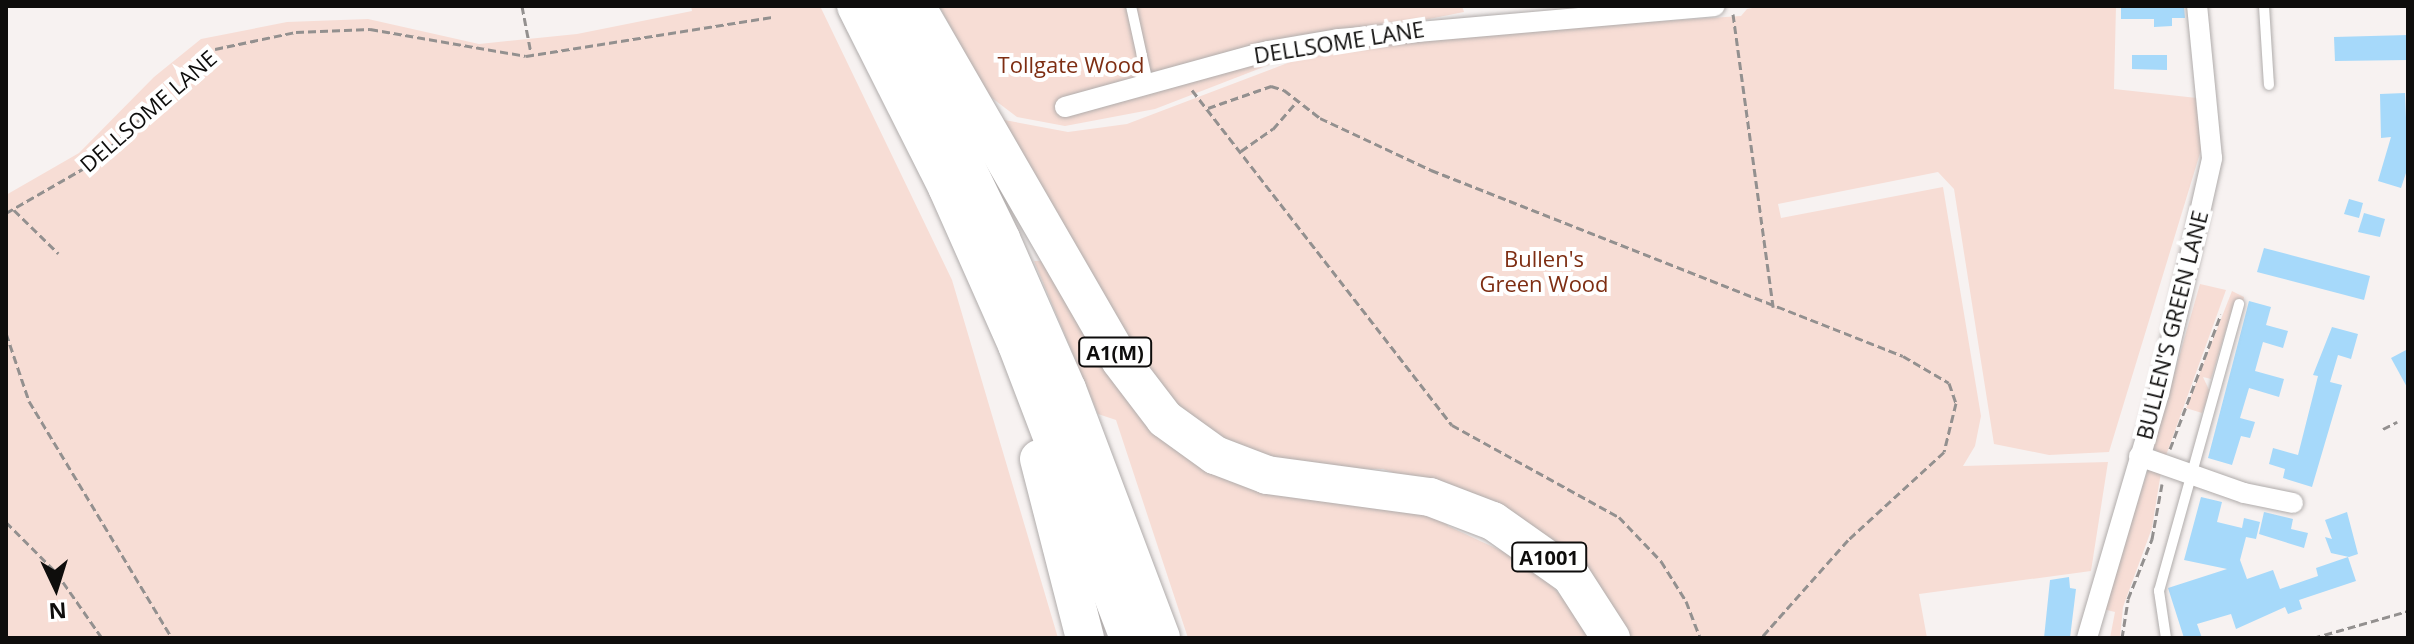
<!DOCTYPE html>
<style>
body{margin:0}
#map{position:relative;width:2414px;height:644px;overflow:hidden;background:#f7f2f1;font-family:"Open Sans",sans-serif}
div>[style]{position:absolute}
.green>*{inset:0;background:#f7ddd5}
.building>*{inset:0;background:#a6d9fa}
.path>*{height:3px;margin-top:-1.5px;transform-origin:0;background:repeating-linear-gradient(90deg,#93908f 0 8px,transparent 0 12px)}
.roads{filter:drop-shadow(0 0 2px #b0acab) drop-shadow(0 0 2px #b0acab)}
.service>*{height:10px;margin:-5px;padding:0 5px;transform-origin:5px;border-radius:5px;background:#fff}
.minor>*{height:20px;margin:-10px;padding:0 10px;transform-origin:10px;border-radius:10px;background:#fff}
.motorway>*{height:38px;margin:-19px;padding:0 19px;transform-origin:19px;border-radius:19px;background:#fff}
span{translate:-50% -50%;white-space:nowrap;text-align:center;line-height:1.15;-webkit-text-stroke:8px #fff;paint-order:stroke}
.shield-label span{padding:2px 6px;background:#fff;border:2px solid;border-radius:6px;-webkit-text-stroke-width:0}
.shield-label{font-size:20px;color:#0e0d0c;font-weight:700}
.street-label{font-size:22px;color:#0e0d0c}
.park-label{font-size:22px;color:#7e2e13}
.frame{position:absolute;inset:0;border:8px solid #0e0d0c;pointer-events:none}
.north{position:absolute;left:16px;top:548px;width:80px;height:80px;-webkit-text-stroke:6px #fff;paint-order:stroke;rotate:176deg;font-size:22px;font-weight:700;line-height:32px;text-align:center;color:#0e0d0c}
.north::after{content:'';display:block;margin:auto;width:28px;height:36px;background:#0e0d0c;clip-path:polygon(50% 0,100% 100%,50% 72%,0 100%)}
</style>
<div id="map">
<div class="green">
<div style="clip-path:polygon(691px 6px,820px 6px,952px 280px,1058px 638px,6px 638px,6px 195px,79px 153px,154px 77px,201px 39px,287px 22px,368px 19px,479px 44px,577px 34px,692px 11px)"></div>
<div style="clip-path:polygon(939px 6px,1462px 6px,1464px 12px,1344px 36px,1155px 109px,1065px 126px,1017px 117px,988px 95px)"></div>
<div style="clip-path:polygon(1763px 6px,2116px 6px,2114px 89px,2197px 98px,2201px 150px,2109px 452px,2049px 455px,1994px 444px,1954px 189px,1938px 172px,1778px 204px,1781px 218px,1943px 187px,1981px 416px,1975px 446px,1963px 466px,2108px 462px,2091px 571px,1919px 594px,1927px 638px,1618px 638px,1500px 512px,1383px 469px,1279px 468px,1210px 441px,1160px 398px,994px 118px,1068px 132px,1127px 124px,1314px 53px,1413px 37px,1741px 16px,1747px 9px)"></div>
<div style="clip-path:polygon(1034px 261px,1044px 261px,1168px 444px,1441px 511px,1448px 526px,1536px 567px,1585px 624px,1590px 638px,1188px 638px,1116px 420px,1098px 414px)"></div>
<div style="clip-path:polygon(2200px 284px,2226px 290px,2165px 458px,2153px 448px)"></div>
<div style="clip-path:polygon(2232px 291px,2244px 297px,2243px 303px,2234px 303px,2211px 379px,2203px 377px,2210px 392px,2202px 413px,2186px 408px)"></div>
<div style="clip-path:polygon(2148px 470px,2161px 472px,2152px 528px,2123px 607px,2120px 638px,2110px 638px,2115px 612px,2103px 609px)"></div>
</div>
<div class="building">
<div style="clip-path:polygon(2121px 6px,2184px 6px,2185px 18px,2172px 18px,2172px 26px,2154px 27px,2154px 19px,2121px 19px)"></div>
<div style="clip-path:polygon(2408px 35px,2408px 60px,2335px 61px,2334px 37px)"></div>
<div style="clip-path:polygon(2132px 55px,2167px 55px,2167px 70px,2132px 69px)"></div>
<div style="clip-path:polygon(2405px 93px,2408px 167px,2401px 188px,2378px 181px,2391px 137px,2381px 138px,2380px 94px)"></div>
<div style="clip-path:polygon(2349px 199px,2363px 203px,2359px 218px,2344px 214px)"></div>
<div style="clip-path:polygon(2364px 213px,2385px 219px,2380px 237px,2358px 232px)"></div>
<div style="clip-path:polygon(2264px 248px,2370px 276px,2364px 300px,2257px 272px)"></div>
<div style="clip-path:polygon(2249px 301px,2271px 307px,2266px 325px,2288px 331px,2283px 348px,2263px 342px,2255px 371px,2284px 379px,2279px 397px,2249px 388px,2240px 418px,2255px 422px,2250px 438px,2241px 436px,2232px 465px,2208px 458px)"></div>
<div style="clip-path:polygon(2332px 327px,2358px 334px,2351px 359px,2338px 355px,2330px 382px,2342px 385px,2312px 487px,2283px 478px,2285px 469px,2269px 464px,2273px 448px,2298px 455px,2318px 376px,2313px 375px)"></div>
<div style="clip-path:polygon(2408px 349px,2408px 389px,2391px 358px)"></div>
<div style="clip-path:polygon(2201px 497px,2222px 502px,2217px 522px,2242px 528px,2244px 518px,2260px 522px,2256px 539px,2246px 537px,2240px 560px,2247px 579px,2273px 570px,2280px 589px,2318px 576px,2316px 568px,2348px 557px,2356px 581px,2299px 600px,2302px 609px,2288px 614px,2285px 607px,2236px 629px,2231px 614px,2197px 624px,2202px 638px,2184px 638px,2168px 588px,2227px 569px,2184px 560px)"></div>
<div style="clip-path:polygon(2264px 512px,2293px 519px,2291px 529px,2308px 533px,2304px 548px,2259px 534px)"></div>
<div style="clip-path:polygon(2347px 512px,2358px 554px,2349px 557px,2331px 553px,2325px 537px,2332px 539px,2325px 520px)"></div>
<div style="clip-path:polygon(2069px 577px,2070px 588px,2076px 589px,2070px 638px,2044px 638px,2050px 580px)"></div>
</div>
<div class="path">
<div style="left:522px;top:6px;width:48px;rotate:79.2deg"></div>
<div style="left:1733px;top:14px;width:296px;rotate:82.2deg"></div>
<div style="left:1192px;top:90px;width:424px;rotate:52.2deg"></div>
<div style="left:1452px;top:425px;width:191px;rotate:28.9deg"></div>
<div style="left:1619px;top:517px;width:61px;rotate:46.3deg"></div>
<div style="left:1661px;top:561px;width:47px;rotate:58deg"></div>
<div style="left:1686px;top:601px;width:40px;rotate:69deg"></div>
<div style="left:1208px;top:108px;width:67px;rotate:-19.2deg"></div>
<div style="left:1271px;top:86px;width:14px;rotate:17deg"></div>
<div style="left:1284px;top:90px;width:46px;rotate:37.9deg"></div>
<div style="left:1320px;top:118px;width:123px;rotate:25.1deg"></div>
<div style="left:1431px;top:170px;width:507px;rotate:21.51deg"></div>
<div style="left:1903px;top:356px;width:53px;rotate:30.4deg"></div>
<div style="left:1949px;top:383px;width:21px;rotate:71deg"></div>
<div style="left:1956px;top:403px;width:50px;rotate:103.8deg"></div>
<div style="left:1944px;top:452px;width:130px;rotate:137.5deg"></div>
<div style="left:1848px;top:540px;width:131px;rotate:131.6deg"></div>
<div style="left:1241px;top:151px;width:39px;rotate:-35deg"></div>
<div style="left:1273px;top:129px;width:37px;rotate:-49deg"></div>
<div style="left:14px;top:210px;width:62px;rotate:44.3deg"></div>
<div style="left:6px;top:213px;width:100px;rotate:-29.9deg"></div>
<div style="left:93px;top:163px;width:167px;rotate:-43.1deg"></div>
<div style="left:215px;top:49px;width:83px;rotate:-11.9deg"></div>
<div style="left:296px;top:32px;width:74px;rotate:-2.3deg"></div>
<div style="left:370px;top:29px;width:158px;rotate:9.8deg"></div>
<div style="left:526px;top:56px;width:250px;rotate:-9deg"></div>
<div style="left:6px;top:333px;width:72px;rotate:71.3deg"></div>
<div style="left:29px;top:401px;width:277px;rotate:58.9deg"></div>
<div style="left:2383px;top:429px;width:16px;rotate:-27deg"></div>
<div style="left:2170px;top:449px;width:144px;rotate:-69.3deg"></div>
<div style="left:6px;top:522px;width:71px;rotate:45deg"></div>
<div style="left:56px;top:572px;width:80px;rotate:55.1deg"></div>
<div style="left:2122px;top:638px;width:39px;rotate:-81deg"></div>
<div style="left:2128px;top:599px;width:65px;rotate:-68.2deg"></div>
<div style="left:2152px;top:539px;width:56px;rotate:-79.7deg"></div>
<div style="left:2313px;top:638px;width:99px;rotate:-15.9deg"></div>
</div>
<div class="roads">
<div class="service">
<div style="left:1131px;top:6px;width:79px;rotate:77.6deg"></div>
<div style="left:2264px;top:6px;width:79px;rotate:86.4deg"></div>
<div style="left:2166px;top:638px;width:48px;rotate:-98.5deg"></div>
<div style="left:2159px;top:591px;width:298px;rotate:-74.4deg"></div>
</div>
<div class="minor">
<div style="left:1065px;top:107px;width:211px;rotate:-15.4deg"></div>
<div style="left:1268px;top:51px;width:71px;rotate:-9.7deg"></div>
<div style="left:1338px;top:39px;width:378px;rotate:-5deg"></div>
<div style="left:2139px;top:456px;width:111px;rotate:19.4deg"></div>
<div style="left:2244px;top:493px;width:50px;rotate:11.5deg"></div>
<div style="left:2087px;top:638px;width:254px;rotate:-73.6deg"></div>
<div style="left:2159px;top:394px;width:242px;rotate:-77.3deg"></div>
<div style="left:2212px;top:158px;width:153px;rotate:-95.6deg"></div>
</div>
<div class="motorway">
<div style="left:856px;top:6px;width:203px;rotate:63.3deg"></div>
<div style="left:947px;top:187px;width:173px;rotate:66.1deg"></div>
<div style="left:1017px;top:345px;width:314px;rotate:69.1deg"></div>
<div style="left:888px;top:6px;width:259px;rotate:64.1deg"></div>
<div style="left:1001px;top:239px;width:164px;rotate:66.3deg"></div>
<div style="left:1067px;top:389px;width:266px;rotate:69.3deg"></div>
<div style="left:916px;top:6px;width:409px;rotate:60deg"></div>
<div style="left:1120px;top:360px;width:74px;rotate:52.7deg"></div>
<div style="left:1165px;top:419px;width:62px;rotate:35.8deg"></div>
<div style="left:1215px;top:455px;width:56px;rotate:21deg"></div>
<div style="left:1267px;top:475px;width:164px;rotate:7.7deg"></div>
<div style="left:1430px;top:497px;width:67px;rotate:20.9deg"></div>
<div style="left:1493px;top:521px;width:95px;rotate:35.2deg"></div>
<div style="left:1571px;top:576px;width:74px;rotate:57.2deg"></div>
<div style="left:1039px;top:459px;width:185px;rotate:75.6deg"></div>
</div>
</div>
<div class="shield-label">
<span style="left:1115px;top:352px">A1(M)</span>
<span style="left:1549px;top:557px">A1001</span>
</div>
<div class="street-label">
<span style="left:1339px;top:42px;rotate:-9deg">DELLSOME LANE</span>
<span style="left:148px;top:111px;rotate:-41deg">DELLSOME LANE</span>
<span style="left:2172px;top:325px;rotate:-76deg">BULLEN'S GREEN LANE</span>
</div>
<div class="park-label">
<span style="left:1071px;top:65px">Tollgate Wood</span>
<span style="left:1544px;top:271px">Bullen's<br>Green Wood</span>
</div>
<div class="frame"></div>
<div class="north">N</div>
</div>
